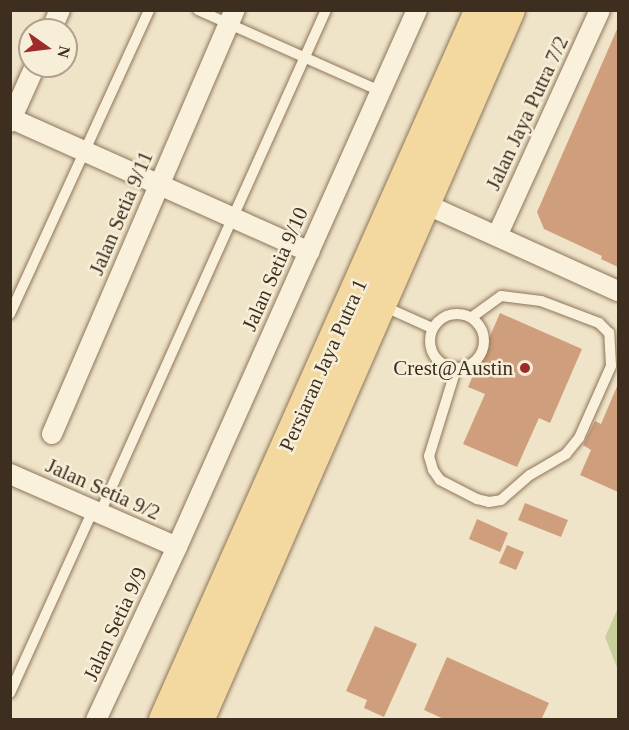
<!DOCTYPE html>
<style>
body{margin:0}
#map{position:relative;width:629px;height:730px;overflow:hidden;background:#f0e4c8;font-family:"Times New Roman",serif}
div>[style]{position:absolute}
.green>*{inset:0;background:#c9cf9b}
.building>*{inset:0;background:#cf9f7d}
.roads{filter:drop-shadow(0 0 2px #8d765c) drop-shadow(0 0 2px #8d765c)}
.lane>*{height:10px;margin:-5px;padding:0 5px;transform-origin:5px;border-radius:5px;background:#faf1dc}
.lane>.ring{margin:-5px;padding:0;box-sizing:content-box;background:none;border:10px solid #faf1dc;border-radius:50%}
.street>*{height:20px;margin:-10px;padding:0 10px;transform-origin:10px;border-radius:10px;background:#faf1dc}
.primary>*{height:32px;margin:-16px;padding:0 16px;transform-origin:16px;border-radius:16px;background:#f3d9a0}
.dots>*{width:16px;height:16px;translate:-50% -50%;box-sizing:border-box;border:3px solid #f7eed8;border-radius:50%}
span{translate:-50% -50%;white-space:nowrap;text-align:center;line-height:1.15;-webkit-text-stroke:5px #f7eed8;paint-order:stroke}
.street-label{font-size:21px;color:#3d2e20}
.poi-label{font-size:21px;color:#3d2e20}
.right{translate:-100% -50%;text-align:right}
.frame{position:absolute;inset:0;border:12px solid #3d2e20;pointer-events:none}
.north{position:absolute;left:18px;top:18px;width:60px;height:60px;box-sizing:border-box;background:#f7eed8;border:2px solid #ada18e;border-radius:50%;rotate:104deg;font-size:16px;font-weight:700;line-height:24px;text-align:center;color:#3d2e20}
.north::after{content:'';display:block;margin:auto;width:21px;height:27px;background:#9e2a2b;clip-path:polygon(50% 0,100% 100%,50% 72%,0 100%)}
</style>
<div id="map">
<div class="green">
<div style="clip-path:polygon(618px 608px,618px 670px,605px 637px)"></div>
</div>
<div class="building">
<div style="clip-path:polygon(618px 27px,618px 267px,601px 259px,602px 256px,544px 229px,537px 212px)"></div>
<div style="clip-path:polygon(500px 313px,582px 349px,550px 423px,539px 418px,517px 467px,463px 444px,485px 394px,468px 387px)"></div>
<div style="clip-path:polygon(618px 384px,618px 492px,580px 475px,591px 450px,583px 445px,595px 421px,601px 424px)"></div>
<div style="clip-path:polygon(525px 503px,568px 520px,561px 537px,518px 520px)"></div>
<div style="clip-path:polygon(477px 519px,508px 533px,500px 552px,469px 539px)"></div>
<div style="clip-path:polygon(507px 545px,524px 552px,516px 570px,499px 563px)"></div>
<div style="clip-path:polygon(375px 626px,417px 644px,384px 717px,364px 708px,367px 700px,346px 691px)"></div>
<div style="clip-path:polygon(447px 657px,549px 703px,541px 720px,446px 720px,424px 710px)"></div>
</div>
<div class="roads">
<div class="lane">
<div style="left:198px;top:10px;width:201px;rotate:24deg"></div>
<div style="left:383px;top:306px;width:54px;rotate:24.2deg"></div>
<div class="ring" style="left:430px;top:314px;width:44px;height:44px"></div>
<div style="left:10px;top:314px;width:334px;rotate:-65.4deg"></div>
<div style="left:456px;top:369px;width:91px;rotate:107.2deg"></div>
<div style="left:429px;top:456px;width:15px;rotate:74deg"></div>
<div style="left:433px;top:470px;width:12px;rotate:55deg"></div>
<div style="left:440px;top:480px;width:42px;rotate:27.2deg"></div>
<div style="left:477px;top:499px;width:12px;rotate:14deg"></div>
<div style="left:489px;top:502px;width:12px;rotate:-9deg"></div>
<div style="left:501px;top:500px;width:38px;rotate:-41deg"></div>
<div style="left:530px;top:475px;width:42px;rotate:-30.3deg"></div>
<div style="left:566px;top:454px;width:21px;rotate:-51deg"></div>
<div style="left:579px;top:438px;width:79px;rotate:-66deg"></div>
<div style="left:611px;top:366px;width:33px;rotate:-93deg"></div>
<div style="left:609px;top:333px;width:14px;rotate:-135deg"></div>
<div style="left:599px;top:323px;width:62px;rotate:-159.2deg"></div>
<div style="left:541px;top:301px;width:40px;rotate:-172.9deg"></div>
<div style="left:501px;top:296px;width:36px;rotate:144deg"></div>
<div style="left:100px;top:513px;width:551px;rotate:-65.81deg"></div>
<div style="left:10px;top:693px;width:201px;rotate:-65.6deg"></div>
</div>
<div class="street">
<div style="left:51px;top:30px;width:22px;rotate:-66deg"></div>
<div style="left:10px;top:118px;width:328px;rotate:24.1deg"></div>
<div style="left:10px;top:122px;width:61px;rotate:-65.9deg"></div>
<div style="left:423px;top:203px;width:214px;rotate:24.3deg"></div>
<div style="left:497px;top:236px;width:248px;rotate:-65.5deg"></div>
<div style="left:52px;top:434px;width:462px;rotate:-66.7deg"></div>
<div style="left:10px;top:474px;width:182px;rotate:23.6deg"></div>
<div style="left:96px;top:720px;width:191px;rotate:-64.9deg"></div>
<div style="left:177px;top:547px;width:588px;rotate:-65.92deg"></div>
</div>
<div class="primary">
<div style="left:165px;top:720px;width:777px;rotate:-66.01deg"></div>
<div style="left:198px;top:720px;width:775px;rotate:-66.35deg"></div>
</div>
</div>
<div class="dots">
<div style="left:525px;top:368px;background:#9e2a2b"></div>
</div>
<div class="street-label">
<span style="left:527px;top:113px;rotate:-65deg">Jalan Jaya Putra 7/2</span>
<span style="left:121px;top:213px;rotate:-67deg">Jalan Setia 9/11</span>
<span style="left:275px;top:269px;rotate:-66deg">Jalan Setia 9/10</span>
<span style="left:323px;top:365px;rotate:-66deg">Persiaran Jaya Putra 1</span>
<span style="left:103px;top:489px;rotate:24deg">Jalan Setia 9/2</span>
<span style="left:115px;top:624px;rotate:-65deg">Jalan Setia 9/9</span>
</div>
<div class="poi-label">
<span class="right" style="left:513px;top:368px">Crest@Austin</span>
</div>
<div class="frame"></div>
<div class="north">N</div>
</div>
